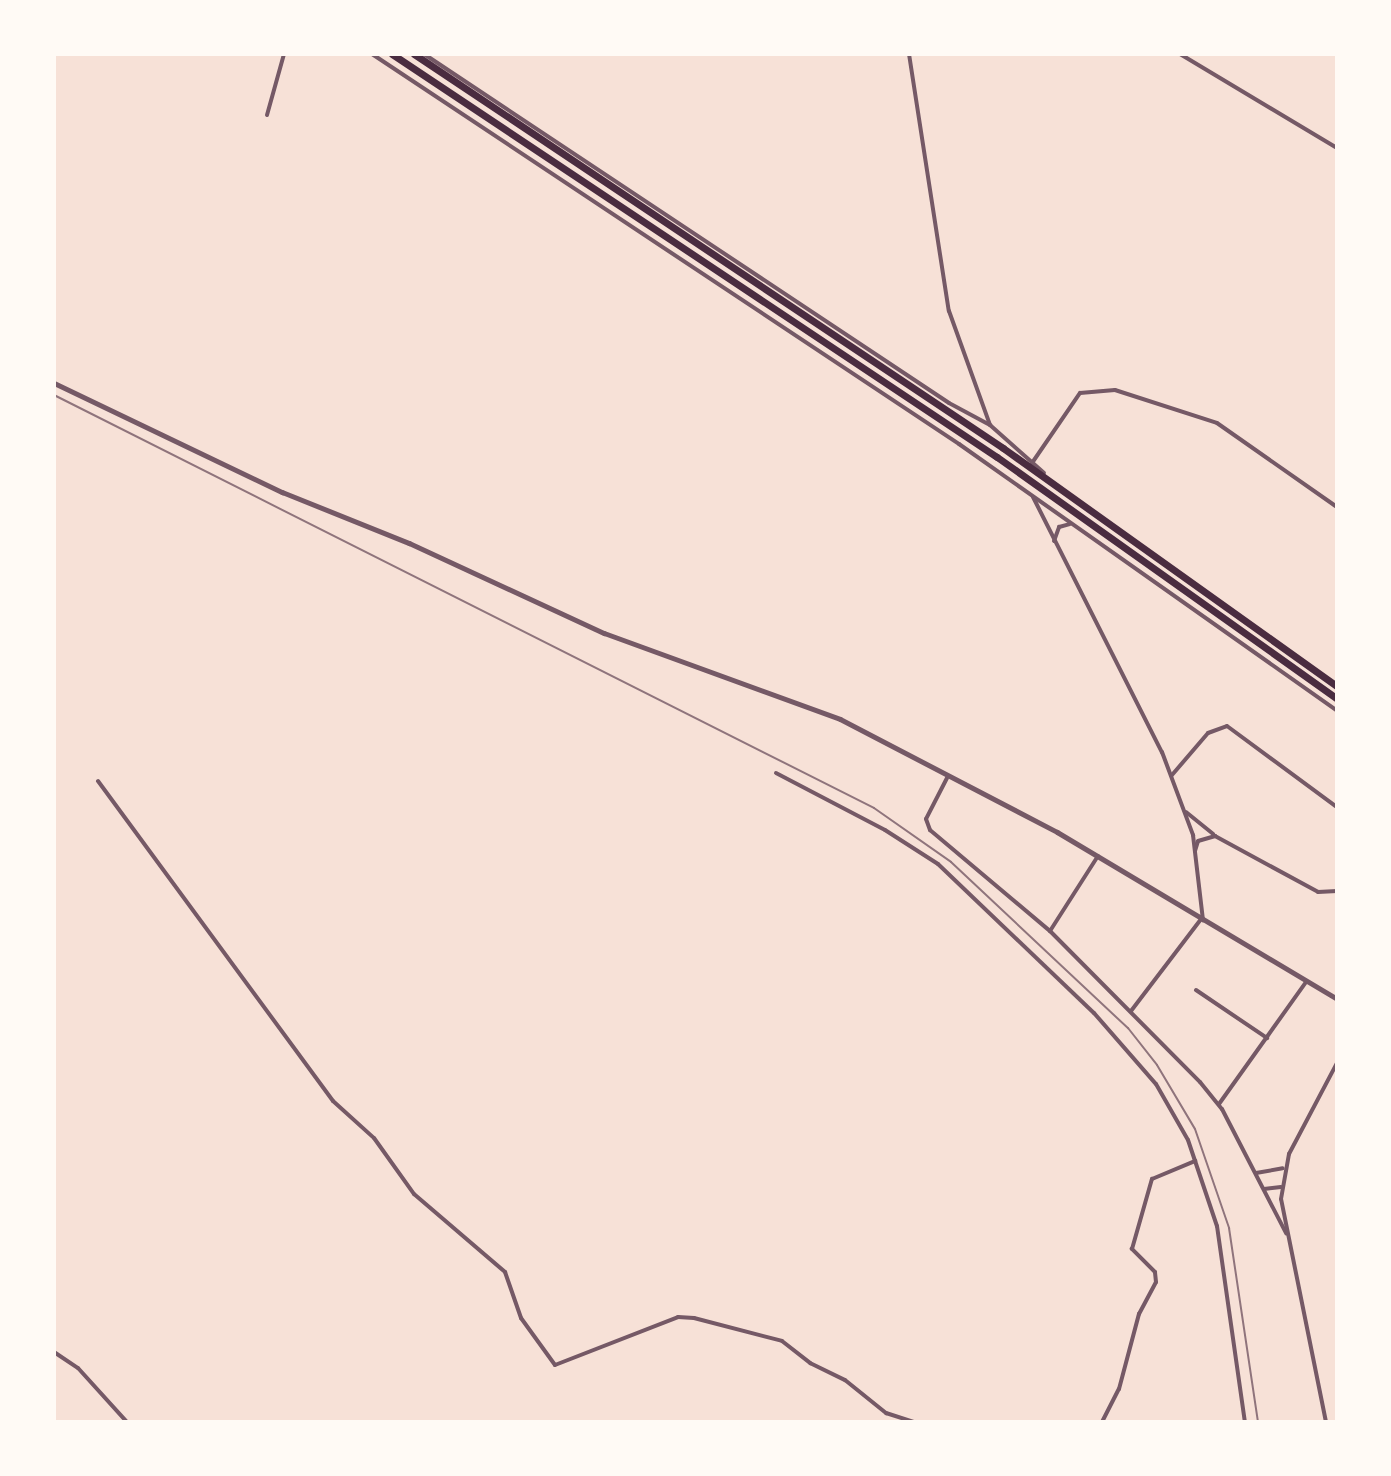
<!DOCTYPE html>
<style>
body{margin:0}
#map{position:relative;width:1391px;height:1476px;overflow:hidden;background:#f7e1d7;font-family:"Noto Sans",sans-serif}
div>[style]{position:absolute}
.minor>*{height:4px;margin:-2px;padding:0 2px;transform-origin:2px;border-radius:2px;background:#755966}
.tertiary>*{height:5px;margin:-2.5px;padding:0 2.5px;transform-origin:2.5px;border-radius:2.5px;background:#755966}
.trunk>*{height:7px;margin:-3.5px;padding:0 3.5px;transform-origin:3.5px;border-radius:3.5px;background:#4a2c40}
.rail>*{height:2px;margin:-1px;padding:0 1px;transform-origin:1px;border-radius:1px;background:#8f747c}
span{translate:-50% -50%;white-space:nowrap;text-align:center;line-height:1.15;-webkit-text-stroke:8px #fffaf5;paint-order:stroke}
.frame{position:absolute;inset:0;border:56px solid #fffaf5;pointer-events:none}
</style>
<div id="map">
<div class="minor">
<div style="left:372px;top:54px;width:705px;rotate:33.6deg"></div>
<div style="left:959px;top:444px;width:463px;rotate:35.2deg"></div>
<div style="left:424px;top:54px;width:630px;rotate:33.61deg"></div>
<div style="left:949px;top:403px;width:47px;rotate:28.2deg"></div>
<div style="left:909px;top:54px;width:260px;rotate:81.2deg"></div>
<div style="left:949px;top:311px;width:121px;rotate:70.2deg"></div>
<div style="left:990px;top:425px;width:72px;rotate:41.6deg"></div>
<div style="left:1180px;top:54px;width:183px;rotate:30.9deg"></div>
<div style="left:267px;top:115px;width:63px;rotate:-74.4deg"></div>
<div style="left:1032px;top:463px;width:85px;rotate:-55.6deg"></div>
<div style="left:1080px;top:393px;width:35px;rotate:-5deg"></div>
<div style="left:1115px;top:390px;width:107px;rotate:17.9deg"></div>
<div style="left:1217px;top:423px;width:146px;rotate:35deg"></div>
<div style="left:1033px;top:497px;width:286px;rotate:63.2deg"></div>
<div style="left:1162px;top:752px;width:89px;rotate:69.5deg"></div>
<div style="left:1193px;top:835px;width:86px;rotate:83.3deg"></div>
<div style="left:1054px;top:541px;width:15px;rotate:-70deg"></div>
<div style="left:1059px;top:527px;width:11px;rotate:-15deg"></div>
<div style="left:776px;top:773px;width:123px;rotate:27.6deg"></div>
<div style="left:885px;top:830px;width:63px;rotate:32.7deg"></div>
<div style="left:938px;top:864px;width:216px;rotate:43.7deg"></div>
<div style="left:1094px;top:1013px;width:94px;rotate:48.9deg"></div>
<div style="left:1156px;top:1084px;width:64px;rotate:60.3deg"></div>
<div style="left:1188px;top:1140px;width:91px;rotate:71.4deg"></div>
<div style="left:1217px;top:1226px;width:198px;rotate:81.9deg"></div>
<div style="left:1172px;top:775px;width:55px;rotate:-49.4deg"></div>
<div style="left:1208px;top:733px;width:20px;rotate:-20deg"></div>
<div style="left:1227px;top:726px;width:137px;rotate:36.4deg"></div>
<div style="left:947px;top:778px;width:46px;rotate:117.1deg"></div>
<div style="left:926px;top:819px;width:12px;rotate:70deg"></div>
<div style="left:930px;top:830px;width:157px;rotate:40.1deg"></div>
<div style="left:1050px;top:931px;width:213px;rotate:45.2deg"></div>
<div style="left:1200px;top:1082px;width:35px;rotate:51deg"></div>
<div style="left:1222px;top:1109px;width:140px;rotate:62.7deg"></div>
<div style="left:98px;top:781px;width:397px;rotate:53.7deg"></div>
<div style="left:333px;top:1101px;width:55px;rotate:42.1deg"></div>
<div style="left:374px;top:1138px;width:69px;rotate:54.5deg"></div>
<div style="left:414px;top:1194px;width:120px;rotate:40.6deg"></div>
<div style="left:505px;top:1272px;width:49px;rotate:70.8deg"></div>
<div style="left:521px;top:1318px;width:58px;rotate:54.1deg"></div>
<div style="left:555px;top:1365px;width:132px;rotate:-21.3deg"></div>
<div style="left:678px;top:1317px;width:16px;rotate:4deg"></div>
<div style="left:694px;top:1318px;width:91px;rotate:14.6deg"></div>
<div style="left:782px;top:1341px;width:36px;rotate:38deg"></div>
<div style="left:810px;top:1363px;width:39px;rotate:26deg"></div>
<div style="left:845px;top:1380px;width:53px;rotate:38.8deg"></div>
<div style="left:886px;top:1413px;width:29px;rotate:18deg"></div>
<div style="left:1186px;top:812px;width:35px;rotate:39deg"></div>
<div style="left:1195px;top:851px;width:10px;rotate:-73deg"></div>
<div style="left:1198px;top:841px;width:18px;rotate:-16deg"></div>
<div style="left:1215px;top:836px;width:117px;rotate:28.5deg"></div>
<div style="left:1318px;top:892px;width:19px;rotate:-3deg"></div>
<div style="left:1050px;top:931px;width:89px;rotate:-57.4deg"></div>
<div style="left:1196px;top:990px;width:86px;rotate:34.1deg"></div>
<div style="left:1131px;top:1011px;width:116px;rotate:-52.7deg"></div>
<div style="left:1219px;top:1104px;width:150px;rotate:-54.5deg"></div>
<div style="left:1256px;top:1173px;width:27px;rotate:-10deg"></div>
<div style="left:1264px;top:1189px;width:17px;rotate:-7deg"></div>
<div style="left:54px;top:1352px;width:29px;rotate:34deg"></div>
<div style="left:78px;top:1368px;width:73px;rotate:47.8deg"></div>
<div style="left:1102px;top:1422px;width:37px;rotate:-63deg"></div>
<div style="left:1119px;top:1389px;width:78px;rotate:-75.1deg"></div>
<div style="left:1139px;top:1314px;width:36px;rotate:-62deg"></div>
<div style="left:1156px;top:1282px;width:10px;rotate:-96deg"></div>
<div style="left:1155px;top:1272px;width:33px;rotate:-135deg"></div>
<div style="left:1132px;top:1249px;width:73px;rotate:-74.1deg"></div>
<div style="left:1152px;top:1179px;width:47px;rotate:-22.7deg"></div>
<div style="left:1326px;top:1422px;width:227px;rotate:-101.4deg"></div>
<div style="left:1281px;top:1199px;width:46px;rotate:-79.9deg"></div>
<div style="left:1289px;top:1154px;width:103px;rotate:-62.2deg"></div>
</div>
<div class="tertiary">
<div style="left:54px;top:383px;width:253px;rotate:25.6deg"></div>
<div style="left:282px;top:492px;width:137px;rotate:21.9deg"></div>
<div style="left:409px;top:543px;width:215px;rotate:24.8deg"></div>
<div style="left:604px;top:633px;width:251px;rotate:20deg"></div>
<div style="left:840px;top:719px;width:245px;rotate:27.5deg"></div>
<div style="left:1057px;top:832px;width:326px;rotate:30.8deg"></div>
</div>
<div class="trunk">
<div style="left:392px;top:54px;width:727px;rotate:33.67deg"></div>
<div style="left:997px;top:457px;width:417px;rotate:35.4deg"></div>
<div style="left:414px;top:54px;width:709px;rotate:33.78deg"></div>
<div style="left:1003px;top:448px;width:410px;rotate:35.5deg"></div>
</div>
<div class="rail">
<div style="left:54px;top:395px;width:918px;rotate:26.73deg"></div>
<div style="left:874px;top:808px;width:94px;rotate:35deg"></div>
<div style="left:951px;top:862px;width:243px;rotate:43.2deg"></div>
<div style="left:1128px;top:1028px;width:47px;rotate:51.9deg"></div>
<div style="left:1157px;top:1065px;width:74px;rotate:59.3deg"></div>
<div style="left:1195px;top:1129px;width:105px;rotate:71deg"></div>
<div style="left:1229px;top:1228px;width:196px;rotate:81.5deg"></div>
</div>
<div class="frame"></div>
</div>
